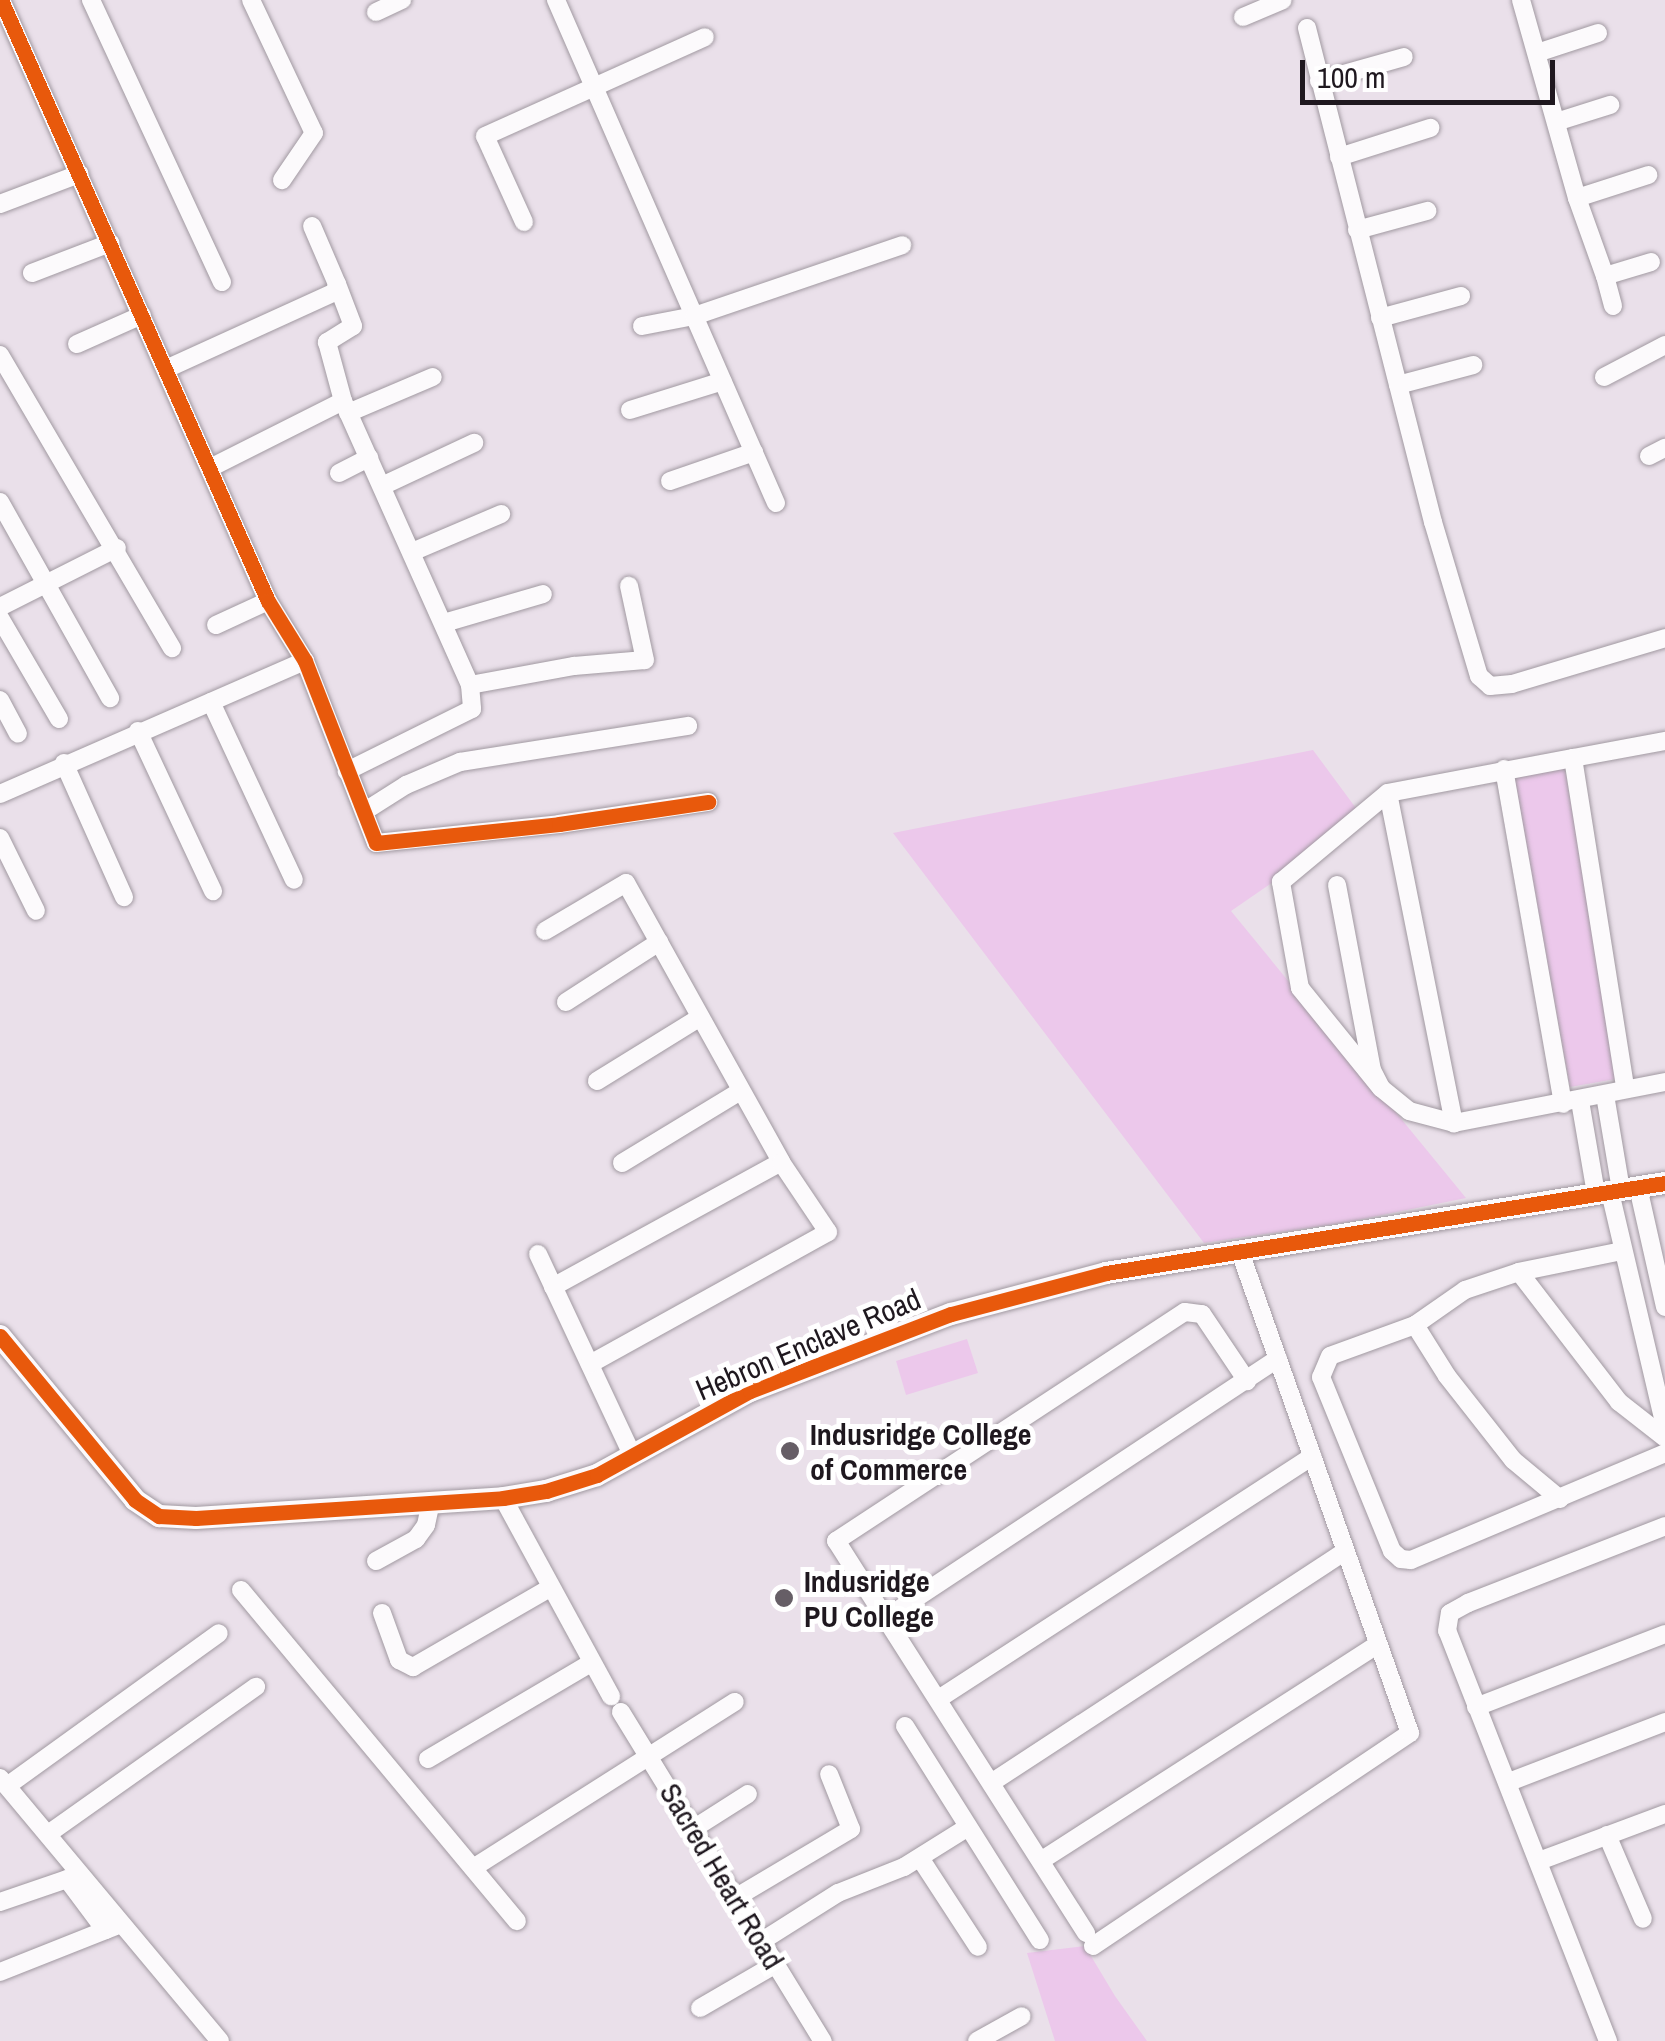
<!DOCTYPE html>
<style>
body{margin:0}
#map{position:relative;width:1665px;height:2041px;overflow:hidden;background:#eae0ea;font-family:"Archivo Narrow",sans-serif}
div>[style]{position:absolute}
.green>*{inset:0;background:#ecc8eb}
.roads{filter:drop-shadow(0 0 2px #a199a1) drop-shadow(0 0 2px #a199a1)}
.minor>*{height:18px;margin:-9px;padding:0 9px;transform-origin:9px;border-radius:9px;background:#fcfafc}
.tertiary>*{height:22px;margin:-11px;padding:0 11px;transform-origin:11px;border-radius:11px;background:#fcfafc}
.cycleway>*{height:15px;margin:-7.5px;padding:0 7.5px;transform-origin:7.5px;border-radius:7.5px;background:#e8590c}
.dots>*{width:28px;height:28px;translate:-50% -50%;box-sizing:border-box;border:5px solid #fff;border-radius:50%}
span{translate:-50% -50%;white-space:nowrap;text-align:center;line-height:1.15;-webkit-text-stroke:10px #fff;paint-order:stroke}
.street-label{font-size:30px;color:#1f181f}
.poi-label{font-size:30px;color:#1f181f;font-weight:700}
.left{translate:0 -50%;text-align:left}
.scale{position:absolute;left:1300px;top:60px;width:255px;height:45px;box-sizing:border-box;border:5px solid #1f181f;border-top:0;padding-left:12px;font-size:30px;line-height:35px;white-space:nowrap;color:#1f181f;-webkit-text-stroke:8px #fff;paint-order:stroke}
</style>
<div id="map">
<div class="green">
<div style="clip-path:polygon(1313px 750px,1364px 819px,1231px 911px,1466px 1198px,1348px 1222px,1204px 1243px,893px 833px)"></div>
<div style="clip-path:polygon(1564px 765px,1621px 1078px,1570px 1087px,1513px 774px)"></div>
<div style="clip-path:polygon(967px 1339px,978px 1373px,906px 1395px,896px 1361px)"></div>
<div style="clip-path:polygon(1085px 1946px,1115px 1996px,1147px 2041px,1055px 2041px,1027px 1953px)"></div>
</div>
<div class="roads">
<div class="minor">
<div style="left:1px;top:0;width:658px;rotate:66.05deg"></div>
<div style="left:268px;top:601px;width:70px;rotate:58.3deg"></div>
<div style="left:305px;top:661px;width:195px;rotate:68.7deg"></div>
<div style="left:376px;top:843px;width:184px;rotate:-5.9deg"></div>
<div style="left:559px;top:824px;width:151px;rotate:-8.4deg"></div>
<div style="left:91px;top:0;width:311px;rotate:65.1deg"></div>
<div style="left:251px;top:0;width:147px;rotate:64.7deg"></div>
<div style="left:314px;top:133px;width:57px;rotate:124.2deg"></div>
<div style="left:556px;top:0;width:549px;rotate:66.38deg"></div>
<div style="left:1521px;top:0;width:206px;rotate:74.2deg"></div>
<div style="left:1577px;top:198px;width:83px;rotate:70.3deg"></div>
<div style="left:1605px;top:276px;width:48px;rotate:-16.9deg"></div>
<div style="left:376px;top:12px;width:29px;rotate:-25deg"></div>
<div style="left:1243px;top:17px;width:43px;rotate:-23deg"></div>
<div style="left:1307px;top:28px;width:510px;rotate:75.69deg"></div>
<div style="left:1433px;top:522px;width:161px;rotate:73.4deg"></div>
<div style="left:1479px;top:676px;width:15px;rotate:42deg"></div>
<div style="left:1490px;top:686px;width:22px;rotate:-5deg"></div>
<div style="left:1512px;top:684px;width:160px;rotate:-16.7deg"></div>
<div style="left:1540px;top:52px;width:61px;rotate:-18.1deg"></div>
<div style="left:1319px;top:81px;width:88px;rotate:-15.8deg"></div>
<div style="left:1556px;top:122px;width:57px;rotate:-17.5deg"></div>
<div style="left:1339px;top:157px;width:96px;rotate:-17.7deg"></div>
<div style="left:1577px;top:198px;width:75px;rotate:-17.9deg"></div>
<div style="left:0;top:204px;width:85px;rotate:-20.8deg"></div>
<div style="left:524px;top:222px;width:94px;rotate:-114.4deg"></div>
<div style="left:485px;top:136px;width:241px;rotate:-24.2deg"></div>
<div style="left:1357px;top:230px;width:73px;rotate:-15.2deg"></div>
<div style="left:32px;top:273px;width:84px;rotate:-21deg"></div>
<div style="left:1605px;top:276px;width:31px;rotate:75deg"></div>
<div style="left:337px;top:284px;width:45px;rotate:69.1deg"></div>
<div style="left:353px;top:326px;width:31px;rotate:148deg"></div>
<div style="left:327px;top:342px;width:61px;rotate:74.8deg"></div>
<div style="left:343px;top:401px;width:311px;rotate:65.9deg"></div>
<div style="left:470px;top:685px;width:24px;rotate:85deg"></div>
<div style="left:472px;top:709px;width:140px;rotate:153.6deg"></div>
<div style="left:1380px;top:318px;width:84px;rotate:-15.2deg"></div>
<div style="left:642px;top:326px;width:53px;rotate:-10.9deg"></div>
<div style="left:694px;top:316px;width:220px;rotate:-18.8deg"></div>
<div style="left:77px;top:344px;width:71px;rotate:-24deg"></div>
<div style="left:0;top:355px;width:340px;rotate:59.6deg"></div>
<div style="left:166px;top:369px;width:186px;rotate:-24.5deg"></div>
<div style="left:335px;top:292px;width:8px;rotate:-76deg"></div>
<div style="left:337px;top:284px;width:63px;rotate:-113.3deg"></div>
<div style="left:1604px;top:377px;width:69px;rotate:-27.7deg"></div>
<div style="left:1398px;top:385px;width:78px;rotate:-14.9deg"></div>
<div style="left:630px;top:410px;width:97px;rotate:-17.3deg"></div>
<div style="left:348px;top:413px;width:92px;rotate:-23deg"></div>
<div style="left:1649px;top:456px;width:18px;rotate:-27deg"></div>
<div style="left:210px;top:468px;width:149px;rotate:-26.7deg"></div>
<div style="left:339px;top:473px;width:34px;rotate:-27deg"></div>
<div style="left:670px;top:481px;width:89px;rotate:-19deg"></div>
<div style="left:382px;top:486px;width:102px;rotate:-25.1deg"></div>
<div style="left:0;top:502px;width:225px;rotate:60.7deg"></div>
<div style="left:412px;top:552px;width:97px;rotate:-23.1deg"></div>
<div style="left:0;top:607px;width:131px;rotate:-26.8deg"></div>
<div style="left:0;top:618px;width:117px;rotate:59.7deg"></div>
<div style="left:444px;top:623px;width:103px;rotate:-16.3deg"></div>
<div style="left:216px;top:625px;width:57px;rotate:-24.8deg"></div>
<div style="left:470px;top:685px;width:106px;rotate:-10.4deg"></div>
<div style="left:574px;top:666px;width:71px;rotate:-4.8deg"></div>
<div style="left:645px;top:660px;width:76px;rotate:-102.2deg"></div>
<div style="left:0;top:700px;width:38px;rotate:62deg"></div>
<div style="left:211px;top:702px;width:196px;rotate:65deg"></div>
<div style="left:138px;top:731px;width:177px;rotate:64.9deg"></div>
<div style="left:1573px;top:758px;width:94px;rotate:-10.5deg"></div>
<div style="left:64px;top:763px;width:147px;rotate:65.9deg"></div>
<div style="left:1504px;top:769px;width:340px;rotate:80deg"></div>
<div style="left:1388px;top:793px;width:337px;rotate:78.7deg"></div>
<div style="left:1454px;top:1123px;width:215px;rotate:-11deg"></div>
<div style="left:0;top:794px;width:333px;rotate:-23.6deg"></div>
<div style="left:365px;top:811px;width:49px;rotate:-32.4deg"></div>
<div style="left:406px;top:785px;width:59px;rotate:-23.1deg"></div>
<div style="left:460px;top:762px;width:231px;rotate:-9deg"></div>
<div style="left:0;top:838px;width:81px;rotate:63.7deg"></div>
<div style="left:1337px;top:885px;width:188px;rotate:79.3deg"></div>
<div style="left:1372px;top:1070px;width:20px;rotate:63deg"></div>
<div style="left:1381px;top:1088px;width:36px;rotate:39deg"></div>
<div style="left:1409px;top:1111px;width:47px;rotate:14.9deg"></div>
<div style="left:545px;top:931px;width:94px;rotate:-30.7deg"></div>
<div style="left:626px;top:883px;width:319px;rotate:60.9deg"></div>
<div style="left:781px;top:1162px;width:260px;rotate:151.3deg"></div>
<div style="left:566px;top:1002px;width:111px;rotate:-32.8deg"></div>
<div style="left:597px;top:1081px;width:120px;rotate:-31.7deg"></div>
<div style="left:1381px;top:1088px;width:129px;rotate:-129deg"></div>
<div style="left:1300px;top:988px;width:108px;rotate:-100.2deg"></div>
<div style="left:1281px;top:882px;width:139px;rotate:-39.8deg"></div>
<div style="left:1388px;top:793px;width:188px;rotate:-10.7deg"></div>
<div style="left:1573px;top:758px;width:333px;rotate:81deg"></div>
<div style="left:1605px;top:1095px;width:96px;rotate:80.4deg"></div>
<div style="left:1580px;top:1101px;width:94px;rotate:80.2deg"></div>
<div style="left:622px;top:1163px;width:137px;rotate:-31.3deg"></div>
<div style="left:1638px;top:1187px;width:123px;rotate:77.3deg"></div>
<div style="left:1610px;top:1192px;width:240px;rotate:76.8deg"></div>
<div style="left:1622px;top:1251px;width:105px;rotate:168.5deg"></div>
<div style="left:1519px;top:1272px;width:57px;rotate:161.6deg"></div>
<div style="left:1465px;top:1290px;width:61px;rotate:145deg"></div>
<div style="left:1415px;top:1325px;width:90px;rotate:160deg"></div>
<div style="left:1330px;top:1356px;width:23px;rotate:113deg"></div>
<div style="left:1321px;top:1377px;width:188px;rotate:67.8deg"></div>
<div style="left:1392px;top:1551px;width:12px;rotate:42deg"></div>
<div style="left:1401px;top:1559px;width:10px;rotate:6deg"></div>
<div style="left:1411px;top:1560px;width:276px;rotate:-22.8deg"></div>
<div style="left:538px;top:1254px;width:222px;rotate:64.9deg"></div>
<div style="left:1519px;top:1272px;width:164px;rotate:52.4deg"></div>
<div style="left:1619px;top:1402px;width:58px;rotate:38deg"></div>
<div style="left:1415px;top:1325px;width:60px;rotate:57.9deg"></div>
<div style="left:1447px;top:1376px;width:107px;rotate:51.8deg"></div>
<div style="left:1513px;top:1460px;width:61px;rotate:39.7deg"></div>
<div style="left:590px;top:1364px;width:272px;rotate:-29deg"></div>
<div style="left:828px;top:1232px;width:84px;rotate:-123.9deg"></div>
<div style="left:503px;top:1498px;width:226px;rotate:61.4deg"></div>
<div style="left:376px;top:1561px;width:46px;rotate:-28.8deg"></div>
<div style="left:416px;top:1539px;width:17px;rotate:-54deg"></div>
<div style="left:426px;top:1525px;width:24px;rotate:-78deg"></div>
<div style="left:241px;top:1590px;width:431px;rotate:50.2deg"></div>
<div style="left:382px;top:1613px;width:50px;rotate:70.1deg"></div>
<div style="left:399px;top:1660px;width:16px;rotate:27deg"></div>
<div style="left:413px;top:1667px;width:158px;rotate:-30deg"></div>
<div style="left:886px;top:1618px;width:470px;rotate:-33.5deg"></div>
<div style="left:940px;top:1698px;width:444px;rotate:-33deg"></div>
<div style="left:1476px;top:1707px;width:203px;rotate:-21.1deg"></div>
<div style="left:621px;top:1712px;width:386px;rotate:58.5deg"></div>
<div style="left:905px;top:1726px;width:253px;rotate:57.8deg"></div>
<div style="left:428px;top:1759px;width:189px;rotate:-30.5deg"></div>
<div style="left:0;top:1778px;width:343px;rotate:50.1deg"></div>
<div style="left:994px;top:1781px;width:420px;rotate:-33.2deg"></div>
<div style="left:1509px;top:1782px;width:167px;rotate:-21deg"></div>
<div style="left:7px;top:1786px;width:261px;rotate:-35.8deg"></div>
<div style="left:693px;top:1829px;width:65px;rotate:-32.5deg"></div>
<div style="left:48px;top:1834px;width:255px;rotate:-35.3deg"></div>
<div style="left:1607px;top:1835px;width:91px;rotate:66.8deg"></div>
<div style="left:920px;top:1858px;width:106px;rotate:56.9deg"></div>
<div style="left:1042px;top:1860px;width:399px;rotate:-32.7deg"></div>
<div style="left:1539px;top:1861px;width:134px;rotate:-20.5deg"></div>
<div style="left:473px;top:1868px;width:310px;rotate:-32.4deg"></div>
<div style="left:735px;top:1898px;width:135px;rotate:-30.7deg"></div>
<div style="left:851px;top:1829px;width:59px;rotate:-111.8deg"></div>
<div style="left:0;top:1902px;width:71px;rotate:-18.9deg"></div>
<div style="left:67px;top:1879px;width:64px;rotate:53.3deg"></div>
<div style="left:1086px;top:1933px;width:465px;rotate:-122.5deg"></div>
<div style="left:836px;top:1541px;width:417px;rotate:-33.3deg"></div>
<div style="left:1185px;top:1312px;width:17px;rotate:7deg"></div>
<div style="left:1202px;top:1314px;width:81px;rotate:56.1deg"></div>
<div style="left:762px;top:1941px;width:90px;rotate:-32.3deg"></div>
<div style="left:838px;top:1893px;width:71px;rotate:-21.5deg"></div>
<div style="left:904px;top:1867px;width:75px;rotate:-32deg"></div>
<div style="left:1093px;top:1946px;width:382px;rotate:-33.9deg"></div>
<div style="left:1410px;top:1733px;width:510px;rotate:-109.46deg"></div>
<div style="left:0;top:1972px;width:125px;rotate:-21.6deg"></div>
<div style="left:700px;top:2008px;width:88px;rotate:-30.1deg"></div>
<div style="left:977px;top:2041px;width:51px;rotate:-29.1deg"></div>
<div style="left:1608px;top:2041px;width:440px;rotate:-111.4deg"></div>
<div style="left:1447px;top:1631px;width:18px;rotate:-81deg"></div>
<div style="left:1450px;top:1613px;width:21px;rotate:-29deg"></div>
<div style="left:1468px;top:1603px;width:212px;rotate:-21.3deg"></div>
</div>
<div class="tertiary">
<div style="left:0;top:1336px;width:212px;rotate:50.5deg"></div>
<div style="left:135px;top:1500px;width:29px;rotate:34deg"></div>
<div style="left:159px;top:1516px;width:37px;rotate:3deg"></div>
<div style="left:196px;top:1518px;width:308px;rotate:-3.7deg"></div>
<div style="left:503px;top:1498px;width:44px;rotate:-9.2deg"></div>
<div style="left:546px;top:1491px;width:53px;rotate:-17.4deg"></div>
<div style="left:597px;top:1475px;width:175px;rotate:-28.8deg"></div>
<div style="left:750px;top:1391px;width:215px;rotate:-21deg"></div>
<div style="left:951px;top:1314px;width:160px;rotate:-14.8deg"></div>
<div style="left:1106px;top:1273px;width:566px;rotate:-9.15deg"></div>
</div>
</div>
<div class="cycleway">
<div style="left:1px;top:0;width:658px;rotate:66.05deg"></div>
<div style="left:268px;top:601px;width:70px;rotate:58.3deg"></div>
<div style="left:305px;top:661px;width:195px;rotate:68.7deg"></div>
<div style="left:376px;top:843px;width:184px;rotate:-5.9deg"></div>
<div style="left:559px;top:824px;width:151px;rotate:-8.4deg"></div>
<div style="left:0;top:1336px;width:212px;rotate:50.5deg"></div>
<div style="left:135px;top:1500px;width:29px;rotate:34deg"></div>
<div style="left:159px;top:1516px;width:37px;rotate:3deg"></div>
<div style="left:196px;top:1518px;width:308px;rotate:-3.7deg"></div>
<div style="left:503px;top:1498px;width:44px;rotate:-9.2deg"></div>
<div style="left:546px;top:1491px;width:53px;rotate:-17.4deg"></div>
<div style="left:597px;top:1475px;width:175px;rotate:-28.8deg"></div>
<div style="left:750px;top:1391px;width:215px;rotate:-21deg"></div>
<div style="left:951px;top:1314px;width:160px;rotate:-14.8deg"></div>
<div style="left:1106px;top:1273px;width:566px;rotate:-9.15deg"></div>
</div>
<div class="dots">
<div style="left:790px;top:1451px;background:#665e66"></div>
<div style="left:784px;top:1598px;background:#665e66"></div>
</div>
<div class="street-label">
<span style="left:808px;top:1344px;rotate:-23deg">Hebron Enclave Road</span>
<span style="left:722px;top:1876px;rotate:59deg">Sacred Heart Road</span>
</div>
<div class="poi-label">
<span class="left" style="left:810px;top:1451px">Indusridge College<br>of Commerce</span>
<span class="left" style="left:804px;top:1598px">Indusridge<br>PU College</span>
</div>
<div class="scale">100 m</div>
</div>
